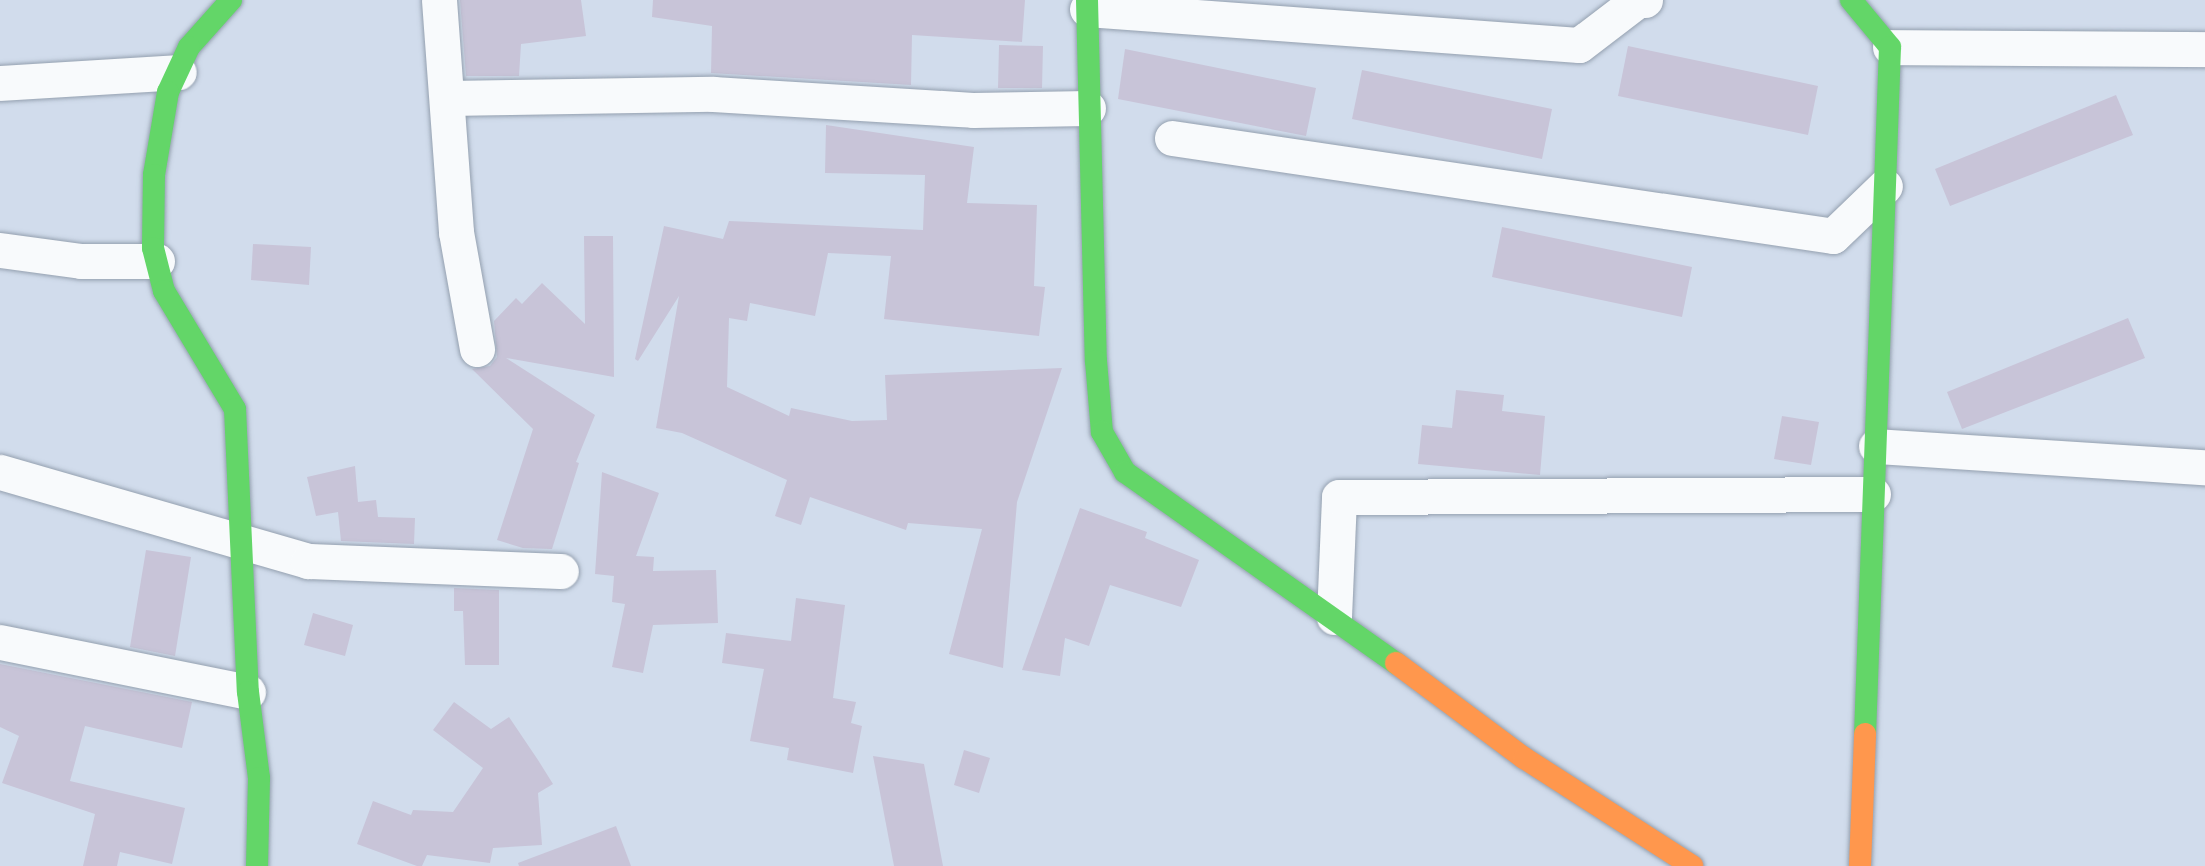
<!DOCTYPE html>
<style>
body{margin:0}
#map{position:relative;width:2205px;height:866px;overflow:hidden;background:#d1dcec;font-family:"Crimson Pro",serif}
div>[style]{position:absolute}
.building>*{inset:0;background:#c8c4d8}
.roads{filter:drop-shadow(0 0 2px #94a0af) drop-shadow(0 0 2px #94a0af)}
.street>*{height:35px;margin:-17.5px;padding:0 17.5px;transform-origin:17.5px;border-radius:17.5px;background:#f8fafc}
.fast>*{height:22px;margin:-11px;padding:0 11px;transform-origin:11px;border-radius:11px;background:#63d668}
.slow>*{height:22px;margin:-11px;padding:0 11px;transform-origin:11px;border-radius:11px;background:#ff974d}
span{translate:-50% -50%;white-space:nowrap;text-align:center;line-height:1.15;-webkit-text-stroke:9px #fafafa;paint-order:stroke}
</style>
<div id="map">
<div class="building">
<div style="clip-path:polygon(460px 0,581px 0,586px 36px,521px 44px,519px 76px,466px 76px)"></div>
<div style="clip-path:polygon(653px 0,1025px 0,1022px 42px,912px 35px,911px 85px,711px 73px,712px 26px,652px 17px)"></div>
<div style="clip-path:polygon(999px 45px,1043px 46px,1042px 88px,998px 88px)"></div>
<div style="clip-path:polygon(1628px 46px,1818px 86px,1808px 135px,1618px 96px)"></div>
<div style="clip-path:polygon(1125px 49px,1316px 88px,1306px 136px,1118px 99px)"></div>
<div style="clip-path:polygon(1362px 70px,1552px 109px,1542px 159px,1352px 119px)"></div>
<div style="clip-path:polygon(2116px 95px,2133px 135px,1950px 206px,1935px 169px)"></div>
<div style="clip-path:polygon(826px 125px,974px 147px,967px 203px,1037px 205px,1034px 286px,1045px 287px,1039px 336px,884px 319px,891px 256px,828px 253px,815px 316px,750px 303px,747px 321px,729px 318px,727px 387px,789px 416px,791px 408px,852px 421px,887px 420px,885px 375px,1062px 368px,1017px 502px,1003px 668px,949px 654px,982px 529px,908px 523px,906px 530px,810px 497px,801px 525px,775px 516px,787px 480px,682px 433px,656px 428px,679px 296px,638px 361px,635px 359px,664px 226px,723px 239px,729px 221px,923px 230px,925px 175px,825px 173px)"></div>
<div style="clip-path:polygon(1502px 227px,1692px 267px,1682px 317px,1492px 277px)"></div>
<div style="clip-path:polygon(584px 236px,613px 236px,614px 377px,506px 358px,595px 415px,576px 462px,579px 463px,552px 549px,523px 548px,497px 540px,533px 429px,472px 369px,490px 366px,497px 357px,494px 321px,516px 298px,522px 304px,542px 283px,585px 324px)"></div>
<div style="clip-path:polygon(253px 244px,311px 247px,309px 285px,251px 280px)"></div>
<div style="clip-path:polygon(2128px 318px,2145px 358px,1962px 429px,1947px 392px)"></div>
<div style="clip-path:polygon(1456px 390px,1504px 395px,1502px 411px,1545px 416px,1540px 475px,1418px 464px,1422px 425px,1452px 428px)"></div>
<div style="clip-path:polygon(1782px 416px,1819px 422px,1811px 465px,1774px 459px)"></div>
<div style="clip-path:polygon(355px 466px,358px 502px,376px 500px,378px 517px,415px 518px,414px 544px,341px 541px,338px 512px,316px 516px,307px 477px)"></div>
<div style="clip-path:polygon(602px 472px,659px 493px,636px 556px,654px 557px,653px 571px,716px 570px,718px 623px,653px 625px,643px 673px,612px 667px,625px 604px,612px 602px,614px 576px,595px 574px)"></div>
<div style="clip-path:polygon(1080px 508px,1147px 532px,1145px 538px,1199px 560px,1181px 607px,1110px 585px,1089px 646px,1065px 638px,1060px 676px,1022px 670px)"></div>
<div style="clip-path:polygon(146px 550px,191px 557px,175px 656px,130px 647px)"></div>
<div style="clip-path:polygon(454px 588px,499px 590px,499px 665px,465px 665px,463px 611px,454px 611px)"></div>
<div style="clip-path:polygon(796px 598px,845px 605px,833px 698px,856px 702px,851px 723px,862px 726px,853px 773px,787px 760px,789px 748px,750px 741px,764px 669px,722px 663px,726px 633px,791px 641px)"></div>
<div style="clip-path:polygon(313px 613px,353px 625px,345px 656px,304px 645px)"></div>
<div style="clip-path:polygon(0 664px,192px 702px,182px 748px,85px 726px,70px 781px,185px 808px,172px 864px,120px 852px,117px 866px,83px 866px,95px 814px,2px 783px,19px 736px,0 727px)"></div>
<div style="clip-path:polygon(454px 702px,491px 729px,509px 717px,538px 760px,553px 784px,538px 793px,542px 845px,493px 848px,490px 863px,427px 855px,422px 866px,417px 866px,357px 844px,373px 801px,411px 815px,413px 810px,453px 812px,483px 768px,433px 730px)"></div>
<div style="clip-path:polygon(964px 750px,990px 758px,979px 793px,954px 785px)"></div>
<div style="clip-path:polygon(873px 756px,924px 764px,943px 866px,894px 866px)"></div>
<div style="clip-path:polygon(616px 826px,631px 866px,519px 866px,518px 863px)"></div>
</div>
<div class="roads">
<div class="street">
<div style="left:439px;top:0;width:233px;rotate:85.8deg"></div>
<div style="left:456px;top:232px;width:119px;rotate:79.8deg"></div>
<div style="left:1087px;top:9px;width:493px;rotate:4.2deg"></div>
<div style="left:1579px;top:45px;width:74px;rotate:-37.3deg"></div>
<div style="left:1638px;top:0;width:7px"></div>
<div style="left:1890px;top:47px;width:315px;rotate:0.4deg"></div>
<div style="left:0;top:83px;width:179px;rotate:-3.5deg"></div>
<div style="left:448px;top:98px;width:265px;rotate:-0.9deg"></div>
<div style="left:713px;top:94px;width:260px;rotate:3.5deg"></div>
<div style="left:973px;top:110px;width:115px;rotate:-1deg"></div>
<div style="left:1172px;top:138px;width:668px;rotate:8.43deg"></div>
<div style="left:1833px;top:236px;width:72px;rotate:-43.9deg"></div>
<div style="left:0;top:250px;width:82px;rotate:7.7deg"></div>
<div style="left:81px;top:261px;width:76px"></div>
<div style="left:1876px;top:446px;width:330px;rotate:3.7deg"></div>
<div style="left:0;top:472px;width:321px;rotate:16.1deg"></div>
<div style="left:308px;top:561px;width:253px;rotate:2.3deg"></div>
<div style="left:1334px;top:617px;width:120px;rotate:-87.6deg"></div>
<div style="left:1339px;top:497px;width:534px;rotate:-0.32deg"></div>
<div style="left:0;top:642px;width:253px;rotate:11.4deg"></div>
</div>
<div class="fast">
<div style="left:231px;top:0;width:63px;rotate:131.8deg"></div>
<div style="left:189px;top:47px;width:50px;rotate:115deg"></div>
<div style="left:168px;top:92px;width:84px;rotate:99.6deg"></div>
<div style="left:154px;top:175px;width:73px;rotate:90.8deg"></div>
<div style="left:153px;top:248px;width:44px;rotate:75.7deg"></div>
<div style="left:164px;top:291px;width:138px;rotate:59deg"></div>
<div style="left:235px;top:409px;width:283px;rotate:87.4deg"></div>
<div style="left:248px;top:692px;width:87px;rotate:82.7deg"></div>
<div style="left:259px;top:778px;width:88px;rotate:91.3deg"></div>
<div style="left:1087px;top:0;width:361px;rotate:88.6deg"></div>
<div style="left:1096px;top:361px;width:71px;rotate:85.2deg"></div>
<div style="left:1102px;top:432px;width:46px;rotate:60.1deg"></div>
<div style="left:1125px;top:472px;width:332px;rotate:35.2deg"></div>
<div style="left:1851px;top:0;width:61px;rotate:50.3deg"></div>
<div style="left:1890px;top:47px;width:687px;rotate:92.08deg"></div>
</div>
<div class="slow">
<div style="left:1396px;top:663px;width:159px;rotate:36.6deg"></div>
<div style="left:1524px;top:758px;width:200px;rotate:32.7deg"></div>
<div style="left:1860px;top:866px;width:132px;rotate:-87.8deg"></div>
</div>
</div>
</div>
